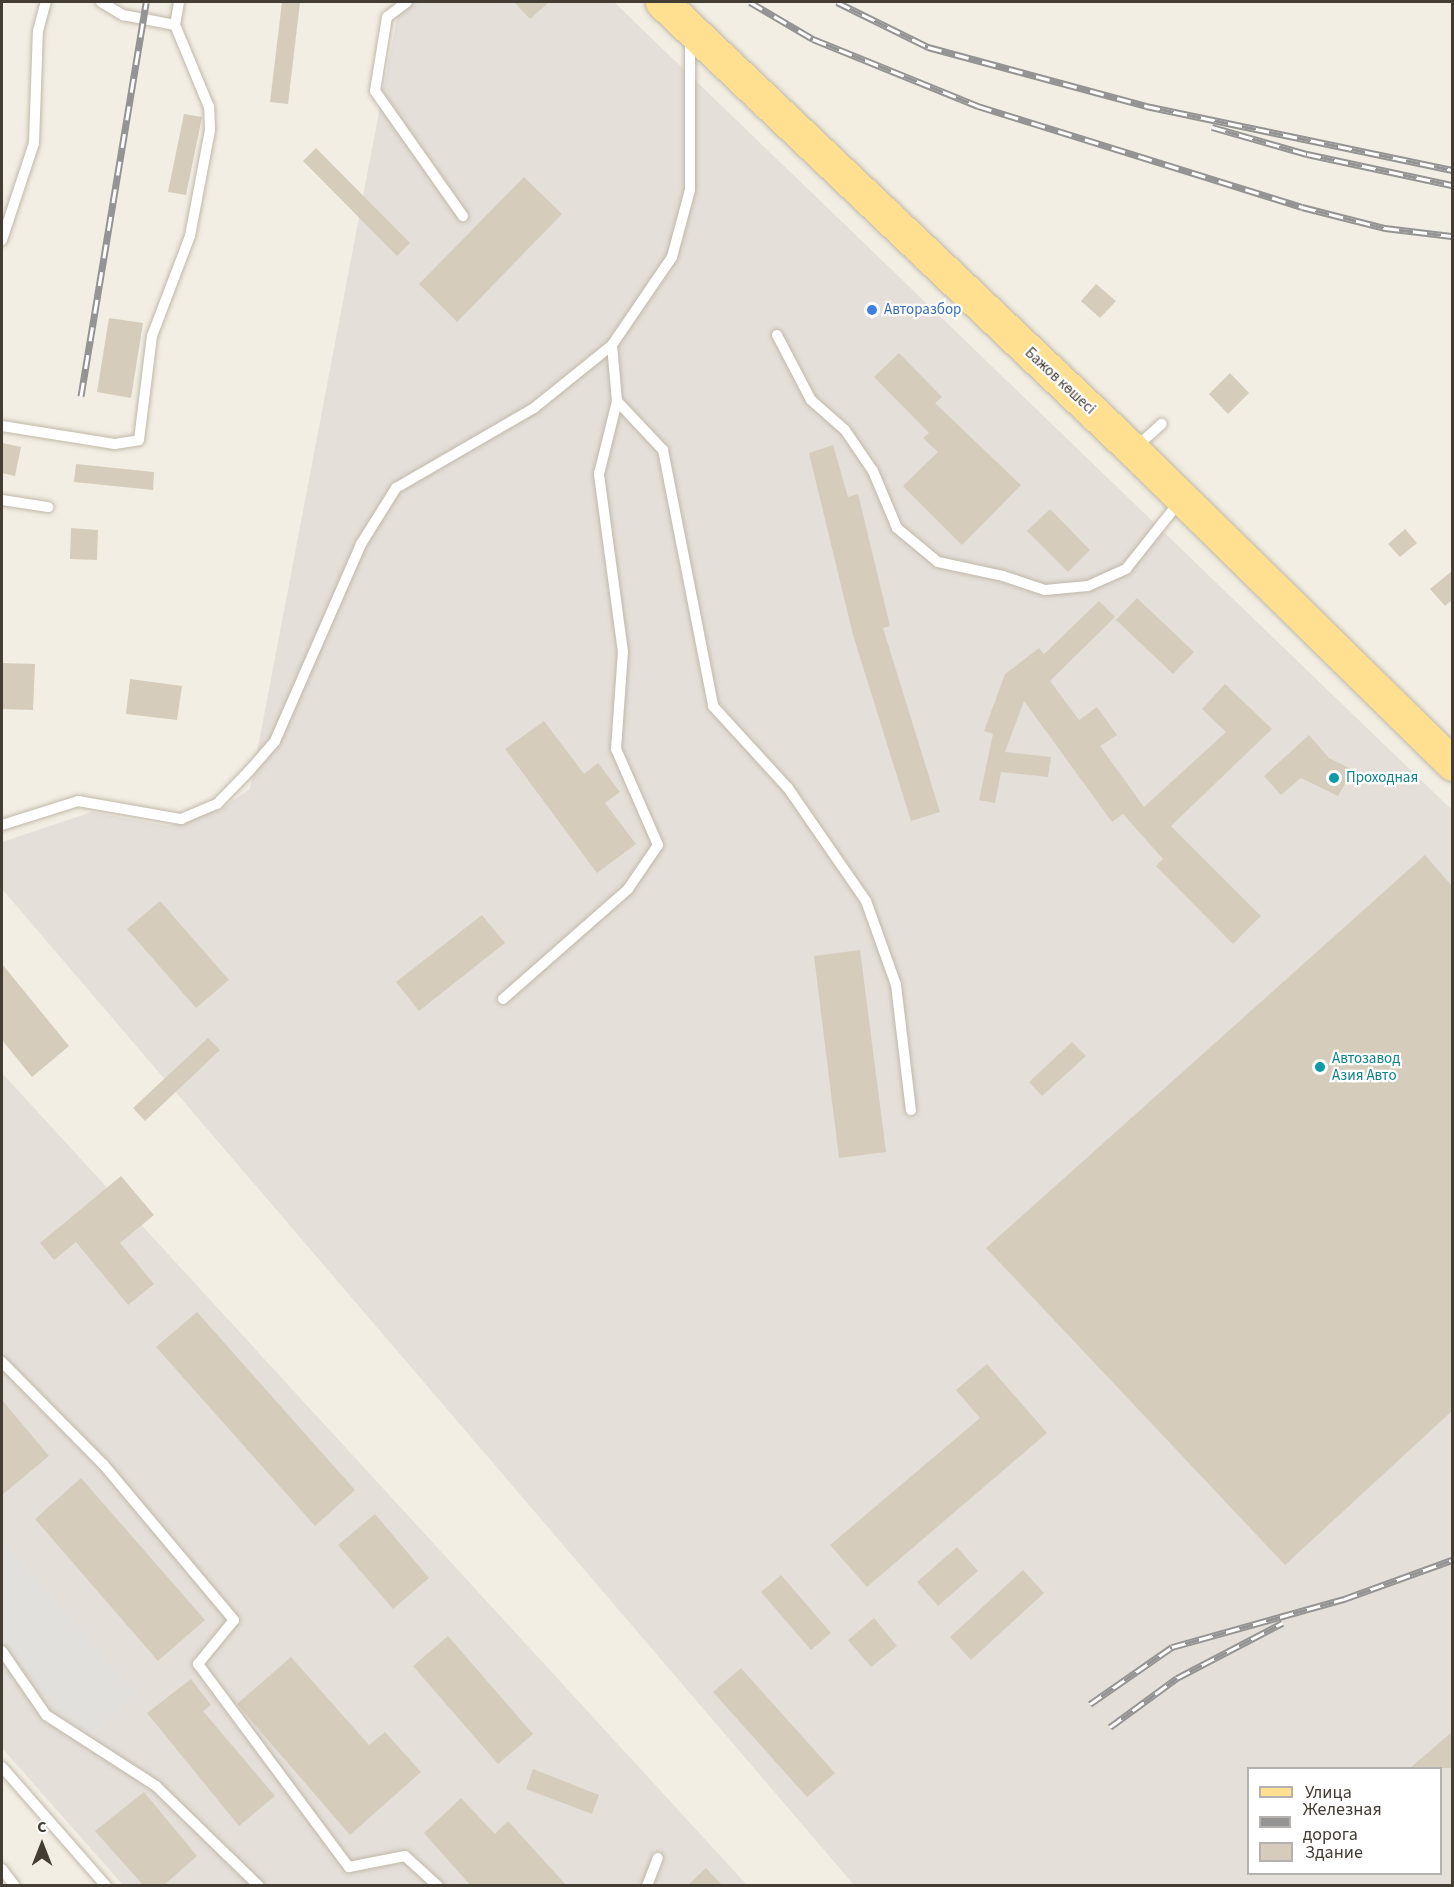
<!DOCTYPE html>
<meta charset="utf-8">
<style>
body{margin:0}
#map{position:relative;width:1454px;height:1887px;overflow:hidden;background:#f2eee3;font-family:"Source Sans 3",sans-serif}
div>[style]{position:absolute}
.industrial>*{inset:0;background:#e4dfd9}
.parking>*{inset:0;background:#e2e0dc}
.building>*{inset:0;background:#d6ccbc}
.roads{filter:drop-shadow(0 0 2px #c0b8a9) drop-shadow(0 0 2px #c0b8a9)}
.lane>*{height:10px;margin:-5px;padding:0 5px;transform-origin:5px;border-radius:5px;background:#fff}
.primary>*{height:33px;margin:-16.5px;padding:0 16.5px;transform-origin:16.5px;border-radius:16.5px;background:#fee090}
.rail>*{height:7px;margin-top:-3.5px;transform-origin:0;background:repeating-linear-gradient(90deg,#fff 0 14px,#949494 0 28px);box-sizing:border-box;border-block:2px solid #949494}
.dots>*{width:16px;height:16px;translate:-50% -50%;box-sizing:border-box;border:3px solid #fff;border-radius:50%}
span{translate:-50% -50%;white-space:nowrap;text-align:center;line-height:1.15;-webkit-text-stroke:4.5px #fff;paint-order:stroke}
.shop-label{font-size:15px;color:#366cbe}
.left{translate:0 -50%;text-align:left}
.street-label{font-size:15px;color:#443d34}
.culture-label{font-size:15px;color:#0d838f}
.frame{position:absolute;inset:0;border:3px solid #443d34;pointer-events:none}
.legend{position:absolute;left:1247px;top:1767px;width:195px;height:108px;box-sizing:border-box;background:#fff;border:2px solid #b4b1ae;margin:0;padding:8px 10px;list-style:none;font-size:18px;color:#443d34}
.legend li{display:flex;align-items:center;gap:12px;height:30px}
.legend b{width:30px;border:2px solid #b4b1ae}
.north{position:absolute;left:12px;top:1815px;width:60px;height:60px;-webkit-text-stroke:4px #fff;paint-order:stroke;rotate:0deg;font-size:16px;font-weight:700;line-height:24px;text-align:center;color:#443d34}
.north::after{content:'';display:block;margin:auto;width:21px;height:27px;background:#443d34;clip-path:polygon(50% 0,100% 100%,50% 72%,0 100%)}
</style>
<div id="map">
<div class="industrial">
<div style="clip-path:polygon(evenodd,400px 2px,614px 2px,1452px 810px,1452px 1885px,854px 1885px,2px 889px,2px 842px,92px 812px,168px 826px,219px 810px,250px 789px,400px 2px,1248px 1768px,1440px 1768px,1440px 1874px,1248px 1874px,1248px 1768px)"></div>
<div style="clip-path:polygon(2px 1073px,747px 1885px,123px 1885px,2px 1748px)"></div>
</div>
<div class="parking">
<div style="clip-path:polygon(2px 1540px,136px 1694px,84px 1739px,2px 1644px)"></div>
</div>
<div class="building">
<div style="clip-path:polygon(282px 2px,300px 2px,288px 104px,270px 102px)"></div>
<div style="clip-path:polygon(514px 2px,549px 2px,530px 19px)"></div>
<div style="clip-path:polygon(184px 114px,202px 117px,186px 195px,168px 192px)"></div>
<div style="clip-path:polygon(316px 148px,410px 243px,397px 256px,303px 161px)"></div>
<div style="clip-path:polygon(524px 177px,562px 214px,457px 322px,419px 284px)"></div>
<div style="clip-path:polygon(1096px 284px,1116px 301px,1100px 318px,1081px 301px)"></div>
<div style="clip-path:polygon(109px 318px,143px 323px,131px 398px,97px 392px)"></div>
<div style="clip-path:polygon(899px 353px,942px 397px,935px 403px,1021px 485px,962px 545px,903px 486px,938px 452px,923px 438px,929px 433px,874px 377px)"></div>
<div style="clip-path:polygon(1230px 373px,1249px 393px,1228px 414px,1209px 394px)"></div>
<div style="clip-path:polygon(2px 443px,21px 447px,15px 476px,2px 473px)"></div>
<div style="clip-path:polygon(833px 445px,848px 497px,858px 494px,890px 626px,883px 628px,940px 812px,911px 821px,853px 635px,809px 453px)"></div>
<div style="clip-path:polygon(76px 464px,154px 472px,153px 490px,74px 482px)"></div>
<div style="clip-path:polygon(1050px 509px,1090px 550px,1068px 572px,1027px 531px)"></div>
<div style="clip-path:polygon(71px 528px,98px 530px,97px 560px,70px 559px)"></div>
<div style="clip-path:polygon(1405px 529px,1417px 543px,1400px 557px,1388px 544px)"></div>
<div style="clip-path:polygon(1452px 571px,1452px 600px,1445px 606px,1430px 589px)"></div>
<div style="clip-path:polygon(1137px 598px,1194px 652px,1173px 674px,1116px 620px)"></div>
<div style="clip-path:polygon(1099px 601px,1115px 617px,1050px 681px,1079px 720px,1097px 707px,1117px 735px,1100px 746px,1144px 807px,1226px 732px,1202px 709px,1225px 684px,1272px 729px,1171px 826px,1261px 916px,1233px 944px,1156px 866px,1163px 859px,1123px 814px,1112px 822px,1024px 701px,1005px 752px,1051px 757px,1048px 777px,1001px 772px,995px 803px,979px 800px,993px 734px,984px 731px,1005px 674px,1039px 648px,1044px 654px)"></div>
<div style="clip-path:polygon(2px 663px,35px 664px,33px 710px,2px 709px)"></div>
<div style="clip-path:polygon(130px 679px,182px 686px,177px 720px,126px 714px)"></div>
<div style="clip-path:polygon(544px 721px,584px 774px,598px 763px,620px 792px,605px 803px,636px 844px,597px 873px,505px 749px)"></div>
<div style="clip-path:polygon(1309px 735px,1329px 758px,1353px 770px,1338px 796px,1301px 778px,1281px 795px,1264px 776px)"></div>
<div style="clip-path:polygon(1425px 855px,1452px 886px,1452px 1411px,1285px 1565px,986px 1248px)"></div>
<div style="clip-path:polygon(160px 901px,229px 980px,196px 1008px,127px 929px)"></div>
<div style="clip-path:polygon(482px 915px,505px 943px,419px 1011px,396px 982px)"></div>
<div style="clip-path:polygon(860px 950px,886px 1152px,839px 1158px,814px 956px)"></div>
<div style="clip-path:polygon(2px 964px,69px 1046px,32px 1077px,2px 1040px)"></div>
<div style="clip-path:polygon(208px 1038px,220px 1050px,145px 1121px,133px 1108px)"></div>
<div style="clip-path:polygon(1072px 1042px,1086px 1056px,1042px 1096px,1029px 1082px)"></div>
<div style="clip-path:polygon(121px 1176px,154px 1215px,120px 1243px,154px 1284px,128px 1305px,76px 1242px,54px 1260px,40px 1243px)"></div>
<div style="clip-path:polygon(197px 1312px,355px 1490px,315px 1526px,156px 1347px)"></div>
<div style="clip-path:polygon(987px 1364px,1047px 1433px,867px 1587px,830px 1545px,980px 1418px,956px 1390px)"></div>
<div style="clip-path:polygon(2px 1400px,49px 1456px,2px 1495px)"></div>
<div style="clip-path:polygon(81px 1478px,205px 1620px,158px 1661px,35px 1519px)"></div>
<div style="clip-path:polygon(375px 1514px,429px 1578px,393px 1609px,338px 1545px)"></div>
<div style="clip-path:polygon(957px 1547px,978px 1571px,938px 1606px,917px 1582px)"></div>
<div style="clip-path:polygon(1023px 1570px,1044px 1593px,971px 1660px,950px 1637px)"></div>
<div style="clip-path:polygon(781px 1575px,831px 1633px,811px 1650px,761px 1592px)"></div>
<div style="clip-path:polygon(874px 1618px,897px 1646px,871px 1667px,848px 1640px)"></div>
<div style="clip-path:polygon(448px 1636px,533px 1734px,498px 1764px,413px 1666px)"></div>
<div style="clip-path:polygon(291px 1657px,369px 1745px,385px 1732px,421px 1772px,350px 1835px,237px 1704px)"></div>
<div style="clip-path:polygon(741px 1668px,835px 1773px,807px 1797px,713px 1692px)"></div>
<div style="clip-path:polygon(191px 1679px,211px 1705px,203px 1711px,275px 1796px,239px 1826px,147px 1713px)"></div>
<div style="clip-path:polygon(1452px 1732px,1452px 1768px,1410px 1768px)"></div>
<div style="clip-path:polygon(533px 1769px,599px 1795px,592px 1814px,526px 1789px)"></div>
<div style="clip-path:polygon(144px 1792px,197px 1856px,163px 1886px,144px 1886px,95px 1831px)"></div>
<div style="clip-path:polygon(461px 1798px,495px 1834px,508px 1821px,567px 1886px,471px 1886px,424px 1833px)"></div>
<div style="clip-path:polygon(706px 1868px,723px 1886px,687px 1886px)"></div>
</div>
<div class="roads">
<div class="lane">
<div style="left:101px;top:2px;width:26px;rotate:31deg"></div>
<div style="left:123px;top:15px;width:53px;rotate:10.9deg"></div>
<div style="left:175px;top:25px;width:23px;rotate:-80deg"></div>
<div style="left:407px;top:2px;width:25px;rotate:143deg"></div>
<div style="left:387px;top:17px;width:75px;rotate:99.2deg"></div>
<div style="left:375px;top:91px;width:153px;rotate:54.9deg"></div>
<div style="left:2px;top:240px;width:102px;rotate:-71.7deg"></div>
<div style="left:34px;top:143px;width:112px;rotate:-88deg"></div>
<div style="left:38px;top:31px;width:30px;rotate:-75deg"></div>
<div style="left:777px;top:335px;width:73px;rotate:62.4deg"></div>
<div style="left:811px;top:400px;width:45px;rotate:41.4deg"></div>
<div style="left:845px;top:430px;width:50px;rotate:55.7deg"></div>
<div style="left:873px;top:471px;width:62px;rotate:67.2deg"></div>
<div style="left:897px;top:528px;width:53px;rotate:39.7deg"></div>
<div style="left:938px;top:562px;width:66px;rotate:12.2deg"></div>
<div style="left:1003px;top:576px;width:44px;rotate:18.4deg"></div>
<div style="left:1045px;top:590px;width:43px;rotate:-5.3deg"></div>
<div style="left:1088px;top:586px;width:42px;rotate:-24.1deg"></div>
<div style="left:1126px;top:569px;width:87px;rotate:-51.5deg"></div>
<div style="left:617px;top:401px;width:67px;rotate:46.8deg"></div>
<div style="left:663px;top:450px;width:261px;rotate:78.9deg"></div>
<div style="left:713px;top:706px;width:111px;rotate:47.6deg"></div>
<div style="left:788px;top:788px;width:137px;rotate:55.4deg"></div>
<div style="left:866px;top:901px;width:89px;rotate:70.3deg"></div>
<div style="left:896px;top:985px;width:126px;rotate:83.2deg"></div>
<div style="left:2px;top:426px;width:114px;rotate:9.1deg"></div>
<div style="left:115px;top:444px;width:24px;rotate:-9deg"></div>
<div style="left:139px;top:440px;width:105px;rotate:-82.9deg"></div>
<div style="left:152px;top:336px;width:107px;rotate:-69.2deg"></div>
<div style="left:190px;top:236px;width:108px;rotate:-79.3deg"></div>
<div style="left:210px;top:130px;width:23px;rotate:-92deg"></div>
<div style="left:209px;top:107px;width:89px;rotate:-112.5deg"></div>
<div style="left:1135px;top:448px;width:36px;rotate:-42deg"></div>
<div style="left:2px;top:500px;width:47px;rotate:8.7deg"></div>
<div style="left:2px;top:825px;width:80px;rotate:-17.5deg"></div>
<div style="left:78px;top:801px;width:105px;rotate:9.9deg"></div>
<div style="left:181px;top:819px;width:39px;rotate:-23deg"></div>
<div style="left:217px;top:804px;width:47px;rotate:-45.9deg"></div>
<div style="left:250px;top:770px;width:38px;rotate:-49deg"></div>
<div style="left:275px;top:741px;width:215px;rotate:-66.4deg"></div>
<div style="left:361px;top:544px;width:66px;rotate:-58deg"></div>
<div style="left:396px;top:488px;width:160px;rotate:-30.1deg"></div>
<div style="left:534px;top:408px;width:100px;rotate:-38.9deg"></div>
<div style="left:612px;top:345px;width:107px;rotate:-55.7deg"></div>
<div style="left:672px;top:257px;width:69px;rotate:-75deg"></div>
<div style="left:690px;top:190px;width:152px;rotate:-90deg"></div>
<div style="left:503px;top:999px;width:167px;rotate:-41.3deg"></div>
<div style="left:628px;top:889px;width:53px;rotate:-55.7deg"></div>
<div style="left:658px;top:845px;width:105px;rotate:-113.6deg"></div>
<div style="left:616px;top:749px;width:97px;rotate:-85.9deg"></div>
<div style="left:623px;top:652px;width:180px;rotate:-97.7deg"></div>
<div style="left:599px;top:474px;width:75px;rotate:-76.1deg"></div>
<div style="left:617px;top:401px;width:56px;rotate:-95.1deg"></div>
<div style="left:2px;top:1362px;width:144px;rotate:45.3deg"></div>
<div style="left:103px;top:1464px;width:204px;rotate:50deg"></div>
<div style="left:234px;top:1620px;width:57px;rotate:129.3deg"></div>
<div style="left:198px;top:1664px;width:253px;rotate:53.4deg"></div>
<div style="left:349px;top:1867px;width:57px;rotate:-11.1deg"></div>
<div style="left:405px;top:1856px;width:45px;rotate:42.3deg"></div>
<div style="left:2px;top:1651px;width:78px;rotate:55.5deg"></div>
<div style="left:46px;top:1715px;width:131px;rotate:32.8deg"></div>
<div style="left:156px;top:1786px;width:144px;rotate:44.2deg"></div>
<div style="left:2px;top:1767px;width:158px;rotate:48.8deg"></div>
<div style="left:2px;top:1869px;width:21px;rotate:53deg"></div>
<div style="left:647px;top:1886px;width:30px;rotate:-69deg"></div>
</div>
<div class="primary">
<div style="left:662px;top:2px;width:650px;rotate:43.57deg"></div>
<div style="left:1133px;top:450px;width:448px;rotate:44.5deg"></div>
</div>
</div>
<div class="rail">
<div style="left:750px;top:2px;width:73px;rotate:30.4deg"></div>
<div style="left:813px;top:39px;width:178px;rotate:22.1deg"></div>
<div style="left:978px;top:106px;width:339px;rotate:17.3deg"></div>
<div style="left:1302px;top:207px;width:86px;rotate:14.2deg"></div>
<div style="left:1385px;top:228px;width:67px;rotate:6.8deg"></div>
<div style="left:837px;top:2px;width:102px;rotate:26.3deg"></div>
<div style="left:928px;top:47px;width:226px;rotate:15.1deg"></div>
<div style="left:1146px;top:106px;width:313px;rotate:11.8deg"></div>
<div style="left:1212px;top:127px;width:99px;rotate:15.9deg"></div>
<div style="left:1307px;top:154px;width:148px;rotate:12.1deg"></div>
<div style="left:81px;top:396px;width:399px;rotate:-80.6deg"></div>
<div style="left:1090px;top:1704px;width:100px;rotate:-34.8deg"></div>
<div style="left:1172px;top:1647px;width:179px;rotate:-15.6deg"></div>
<div style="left:1344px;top:1599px;width:115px;rotate:-19.9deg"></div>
<div style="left:1110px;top:1727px;width:83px;rotate:-36.2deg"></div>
<div style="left:1177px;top:1678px;width:119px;rotate:-27.6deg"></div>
</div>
<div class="dots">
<div style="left:872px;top:310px;background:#3f7fe0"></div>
<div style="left:1334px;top:778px;background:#0f9aa8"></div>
<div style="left:1320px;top:1067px;background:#0f9aa8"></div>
</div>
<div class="shop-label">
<span class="left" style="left:884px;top:310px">Авторазбор</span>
</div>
<div class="street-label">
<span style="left:1060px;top:381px;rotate:43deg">Бажов көшесі</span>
</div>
<div class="culture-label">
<span class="left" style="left:1346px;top:778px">Проходная</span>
<span class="left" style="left:1332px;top:1067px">Автозавод<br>Азия Авто</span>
</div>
<div class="frame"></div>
<ul class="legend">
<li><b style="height:8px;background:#fee090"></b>Улица</li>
<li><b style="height:8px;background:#949494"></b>Железная дорога</li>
<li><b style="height:16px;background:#d6ccbc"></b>Здание</li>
</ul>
<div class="north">С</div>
</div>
